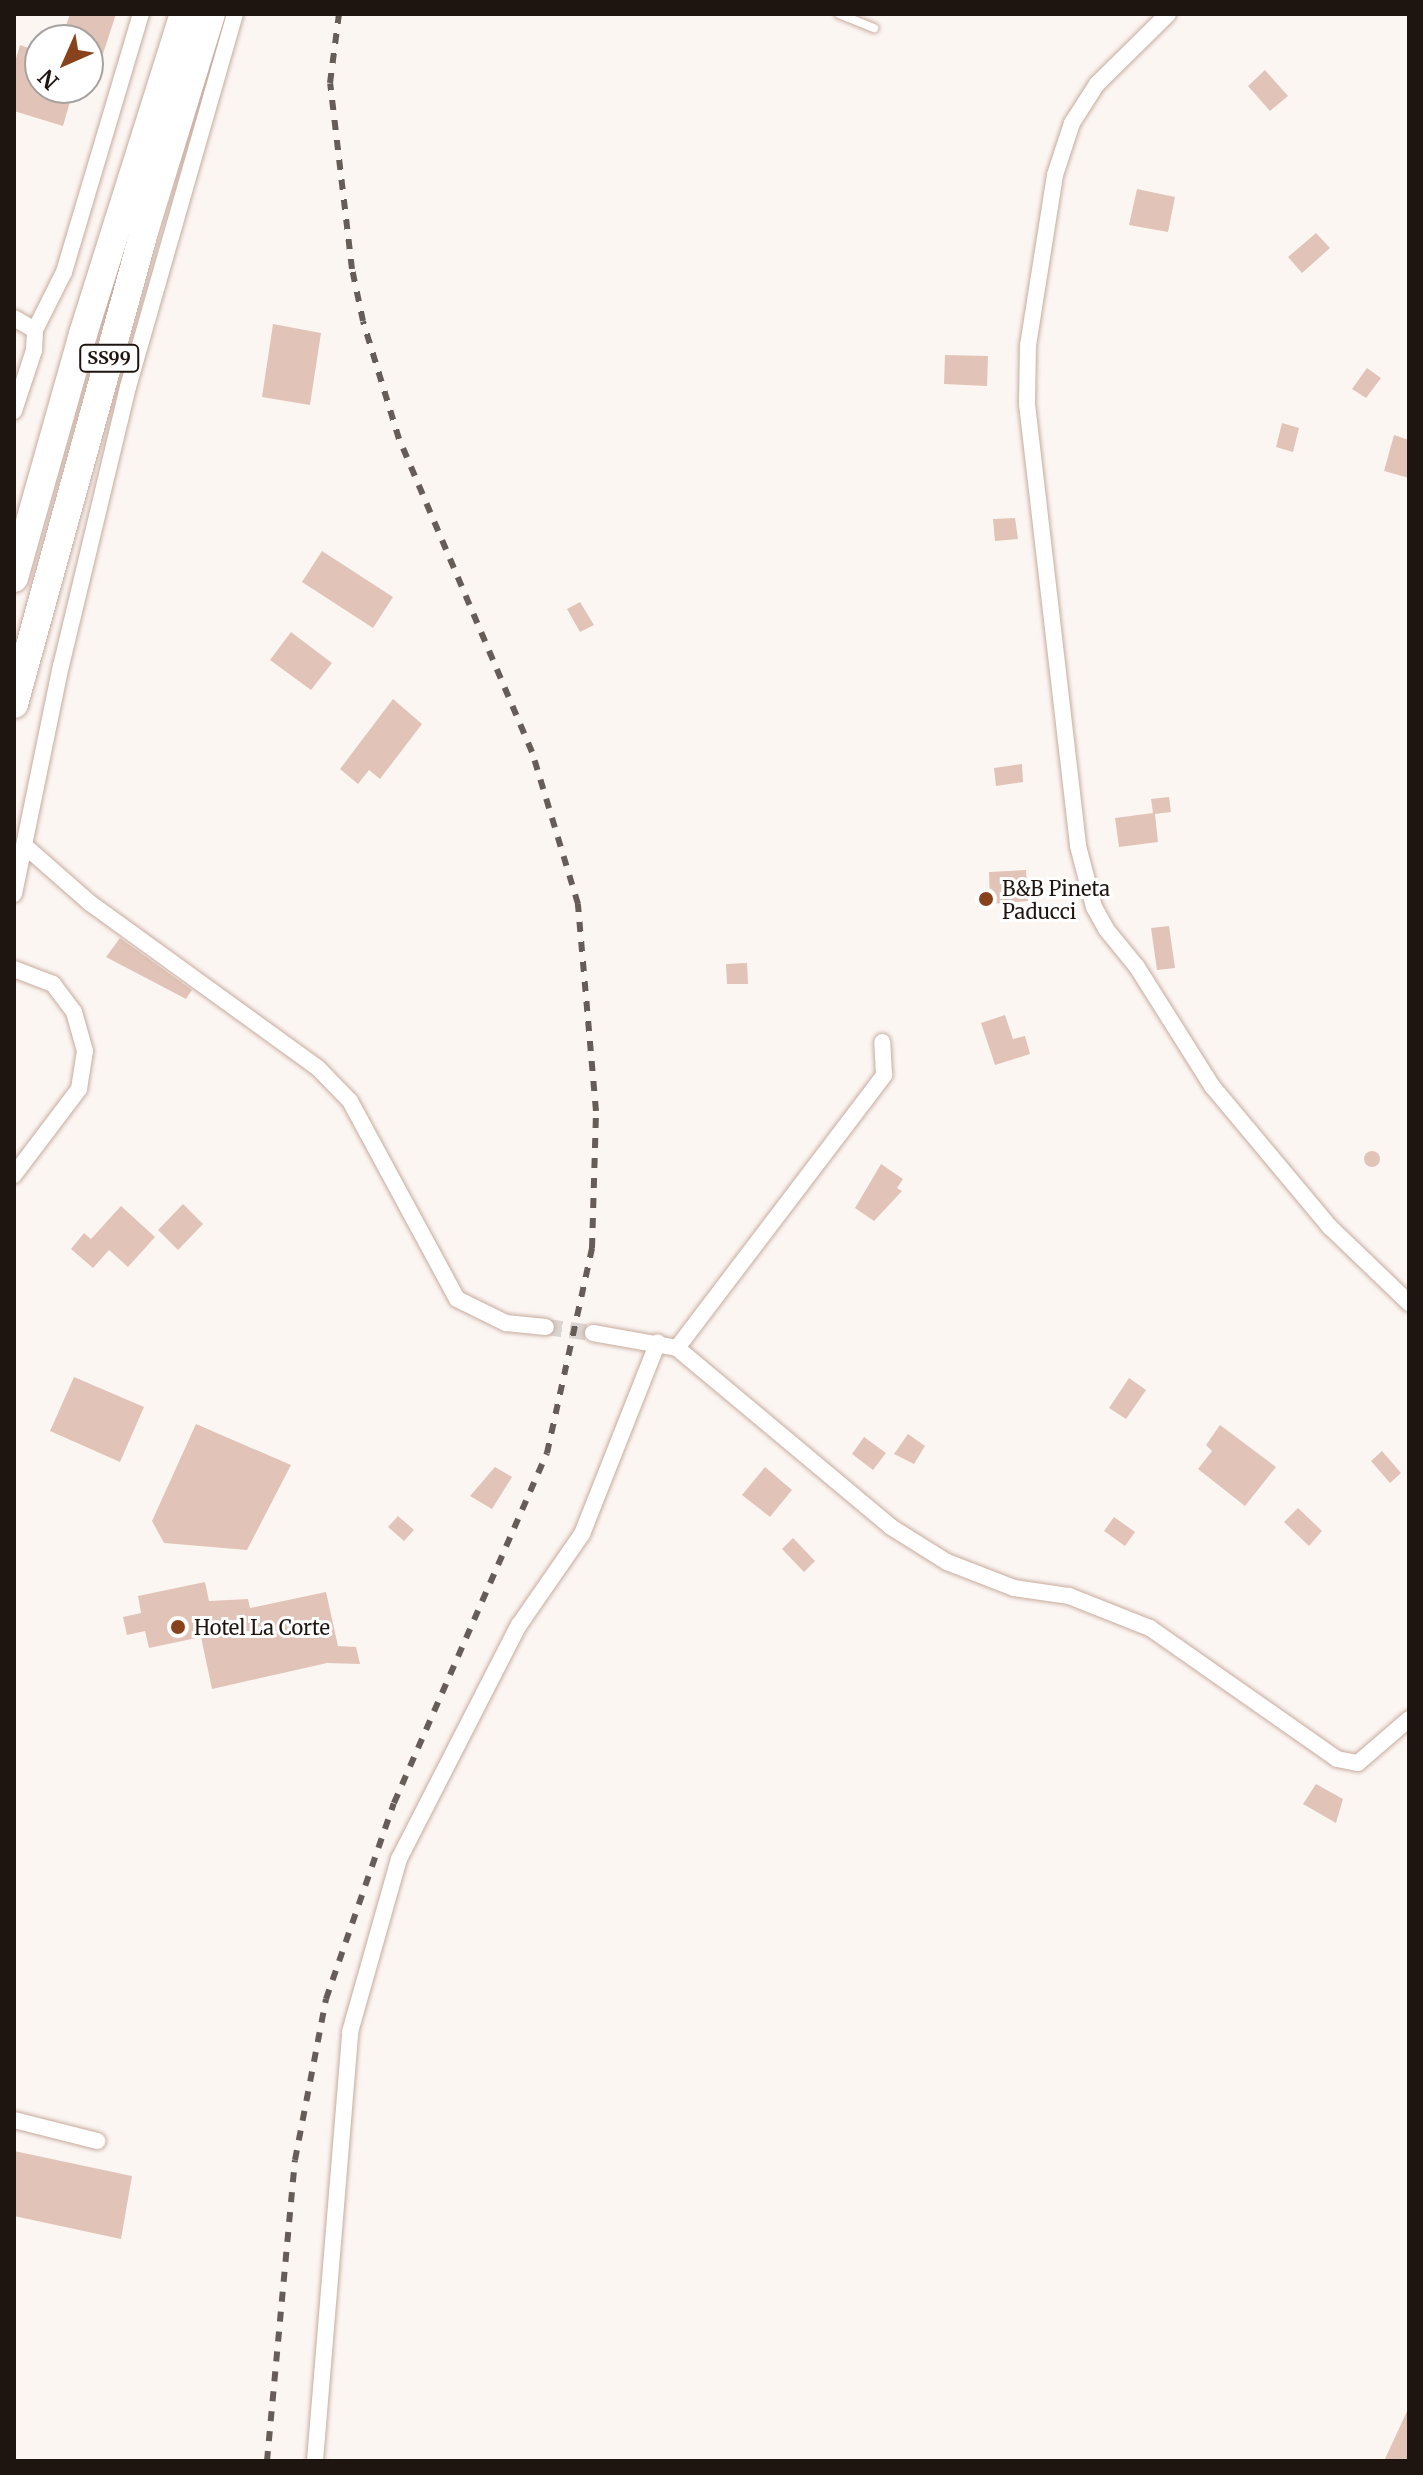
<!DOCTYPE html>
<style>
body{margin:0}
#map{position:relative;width:1423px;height:2475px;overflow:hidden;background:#fcf6f3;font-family:Merriweather,serif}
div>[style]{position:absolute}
.building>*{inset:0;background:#e1c4b7}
.round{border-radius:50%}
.street-tunnel>*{height:16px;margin-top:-8px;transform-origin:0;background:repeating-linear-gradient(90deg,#dbd4d1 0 16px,transparent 0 24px)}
.roads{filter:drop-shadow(0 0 2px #c7ab9e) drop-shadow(0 0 2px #c7ab9e)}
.lane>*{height:8px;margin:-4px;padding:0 4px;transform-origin:4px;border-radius:4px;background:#fff}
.street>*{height:16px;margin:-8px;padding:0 8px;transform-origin:8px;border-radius:8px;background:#fff}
.highway>*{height:28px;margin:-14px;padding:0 14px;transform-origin:14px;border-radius:14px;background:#fff}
.rail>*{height:6px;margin-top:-3px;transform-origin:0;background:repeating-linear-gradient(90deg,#665d59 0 10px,transparent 0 20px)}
.dots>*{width:22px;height:22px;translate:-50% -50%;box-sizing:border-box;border:4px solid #fff;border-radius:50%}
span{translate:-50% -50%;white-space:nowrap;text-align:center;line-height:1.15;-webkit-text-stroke:6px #fff;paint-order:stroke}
.shield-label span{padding:2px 6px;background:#fff;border:2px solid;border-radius:6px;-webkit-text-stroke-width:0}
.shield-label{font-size:18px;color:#1f1510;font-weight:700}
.poi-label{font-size:20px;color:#1f1510}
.left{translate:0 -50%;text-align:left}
.frame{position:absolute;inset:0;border:16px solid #1f1510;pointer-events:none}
.north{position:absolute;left:24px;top:24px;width:80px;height:80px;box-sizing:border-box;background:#fff;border:2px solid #a5a19f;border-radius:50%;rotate:225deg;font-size:22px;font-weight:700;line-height:32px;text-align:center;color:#1f1510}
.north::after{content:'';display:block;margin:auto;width:28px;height:36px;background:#89431c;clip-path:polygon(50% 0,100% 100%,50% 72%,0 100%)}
</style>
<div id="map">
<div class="building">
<div style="clip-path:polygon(70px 14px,116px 14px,102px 57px,88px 53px,88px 40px,61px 40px)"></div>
<div style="clip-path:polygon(20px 45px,40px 52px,40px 88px,74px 88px,63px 126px,14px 111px,14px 65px)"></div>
<div style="clip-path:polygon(1265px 70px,1288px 96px,1270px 111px,1248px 86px)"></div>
<div style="clip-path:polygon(1137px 189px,1175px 197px,1168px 232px,1129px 225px)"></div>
<div style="clip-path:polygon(1316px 233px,1330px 248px,1302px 273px,1288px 257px)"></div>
<div style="clip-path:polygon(273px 324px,321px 333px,310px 405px,262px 397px)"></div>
<div style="clip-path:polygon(945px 355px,988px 356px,987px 386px,944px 384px)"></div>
<div style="clip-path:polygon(1367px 368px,1381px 378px,1366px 398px,1352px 389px)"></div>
<div style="clip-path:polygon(1282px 423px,1299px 428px,1293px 452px,1276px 447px)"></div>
<div style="clip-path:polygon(1394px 435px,1409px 440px,1409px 478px,1384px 471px)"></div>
<div style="clip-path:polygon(1015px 518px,1018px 539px,995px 541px,993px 519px)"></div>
<div style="clip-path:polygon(322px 551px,393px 597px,373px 628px,302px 582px)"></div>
<div style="clip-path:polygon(580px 602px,594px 625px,580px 632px,567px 609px)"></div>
<div style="clip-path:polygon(291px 632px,332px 663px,311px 690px,270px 660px)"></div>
<div style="clip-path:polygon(393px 699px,422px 724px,380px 779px,369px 770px,358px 784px,340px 769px)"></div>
<div style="clip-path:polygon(1022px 764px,1023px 782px,996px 786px,994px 768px)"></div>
<div style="clip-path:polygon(1169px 797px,1171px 812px,1155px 814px,1158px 842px,1119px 847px,1115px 818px,1153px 813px,1151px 799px)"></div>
<div style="clip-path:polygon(1026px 870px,1028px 901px,990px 904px,989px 872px)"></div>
<div style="clip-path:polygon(1169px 926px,1175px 968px,1157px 970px,1151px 928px)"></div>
<div style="clip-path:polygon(120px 938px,192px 990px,186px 999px,106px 957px)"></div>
<div style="clip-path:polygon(747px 963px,748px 984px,727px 984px,726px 964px)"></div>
<div style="clip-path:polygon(1005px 1015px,1013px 1039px,1025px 1036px,1030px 1054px,995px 1065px,981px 1023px)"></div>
<div class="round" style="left:1364px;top:1151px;width:16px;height:16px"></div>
<div style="clip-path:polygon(881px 1164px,903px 1179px,897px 1188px,902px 1191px,874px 1221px,855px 1208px)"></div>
<div style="clip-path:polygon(183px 1204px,203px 1224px,178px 1250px,158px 1230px)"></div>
<div style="clip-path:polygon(121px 1206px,155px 1237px,128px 1267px,109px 1250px,93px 1268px,71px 1249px,84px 1233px,91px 1239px)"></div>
<div style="clip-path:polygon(74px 1377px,144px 1407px,120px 1462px,50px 1431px)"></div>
<div style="clip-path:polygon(1129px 1378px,1146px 1390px,1126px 1419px,1109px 1408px)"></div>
<div style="clip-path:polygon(196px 1424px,291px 1465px,247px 1550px,164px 1543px,152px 1521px)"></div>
<div style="clip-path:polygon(1220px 1425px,1276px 1467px,1245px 1506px,1198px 1469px,1212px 1451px,1206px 1445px)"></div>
<div style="clip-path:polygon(908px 1434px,925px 1446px,914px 1464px,894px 1454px)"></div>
<div style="clip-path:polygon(864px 1437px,886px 1453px,873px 1470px,852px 1454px)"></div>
<div style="clip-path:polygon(1382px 1451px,1401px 1473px,1390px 1483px,1371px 1461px)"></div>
<div style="clip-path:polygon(495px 1467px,512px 1477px,492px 1509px,470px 1496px)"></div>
<div style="clip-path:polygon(765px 1467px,792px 1490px,770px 1517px,742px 1495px)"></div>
<div style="clip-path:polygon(1298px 1508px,1322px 1531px,1309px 1546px,1284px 1522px)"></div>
<div style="clip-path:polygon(398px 1516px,414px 1530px,404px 1541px,388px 1527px)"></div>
<div style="clip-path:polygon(1114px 1517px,1135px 1532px,1125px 1546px,1104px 1531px)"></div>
<div style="clip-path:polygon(793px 1538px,815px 1561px,804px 1572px,782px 1549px)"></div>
<div style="clip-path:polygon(205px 1582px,209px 1601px,248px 1599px,250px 1608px,326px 1592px,338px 1646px,356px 1647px,360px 1664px,327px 1663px,212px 1689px,201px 1637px,149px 1648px,145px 1631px,127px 1635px,123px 1617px,141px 1613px,138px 1596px)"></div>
<div style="clip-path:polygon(1316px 1784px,1343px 1799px,1336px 1823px,1303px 1804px)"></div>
<div style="clip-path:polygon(14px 2151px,132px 2176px,121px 2239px,14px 2216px)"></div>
<div style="clip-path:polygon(1409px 2407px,1409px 2461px,1384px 2461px)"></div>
</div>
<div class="street-tunnel">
<div style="left:546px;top:1327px;width:47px;rotate:7.3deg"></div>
</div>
<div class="roads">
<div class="lane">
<div style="left:839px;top:14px;width:38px;rotate:22deg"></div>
</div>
<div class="street">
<div style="left:1168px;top:14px;width:100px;rotate:135.4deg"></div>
<div style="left:1097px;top:84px;width:46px;rotate:122.7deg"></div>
<div style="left:1072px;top:123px;width:55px;rotate:108.1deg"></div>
<div style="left:1055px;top:175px;width:172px;rotate:99deg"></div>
<div style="left:1028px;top:345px;width:59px;rotate:91deg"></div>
<div style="left:1027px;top:404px;width:445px;rotate:83.4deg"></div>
<div style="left:1078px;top:846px;width:63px;rotate:75.3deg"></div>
<div style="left:1094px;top:907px;width:25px;rotate:61deg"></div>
<div style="left:1106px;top:929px;width:49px;rotate:50.8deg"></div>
<div style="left:1137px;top:967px;width:141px;rotate:57.8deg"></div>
<div style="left:1212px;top:1086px;width:184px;rotate:50.1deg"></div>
<div style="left:1330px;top:1227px;width:110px;rotate:43.9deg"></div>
<div style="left:14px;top:318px;width:24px;rotate:30deg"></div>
<div style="left:14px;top:411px;width:64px;rotate:-71.8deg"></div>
<div style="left:34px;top:350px;width:20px;rotate:-87deg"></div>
<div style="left:35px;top:330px;width:65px;rotate:-63.4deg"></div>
<div style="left:64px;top:272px;width:269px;rotate:-73.4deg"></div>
<div style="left:25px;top:846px;width:86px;rotate:41.2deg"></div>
<div style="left:90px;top:903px;width:281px;rotate:35.9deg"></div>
<div style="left:318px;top:1068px;width:46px;rotate:45.9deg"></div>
<div style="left:350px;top:1101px;width:225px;rotate:61.6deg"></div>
<div style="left:457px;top:1299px;width:55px;rotate:26.1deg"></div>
<div style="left:506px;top:1323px;width:40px;rotate:5.7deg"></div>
<div style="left:14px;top:894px;width:233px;rotate:-78.4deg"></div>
<div style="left:61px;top:666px;width:287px;rotate:-76.5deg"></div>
<div style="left:128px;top:387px;width:388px;rotate:-74deg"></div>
<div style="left:14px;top:969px;width:42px;rotate:21deg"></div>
<div style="left:53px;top:984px;width:35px;rotate:53deg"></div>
<div style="left:74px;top:1012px;width:41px;rotate:74.2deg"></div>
<div style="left:85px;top:1051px;width:38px;rotate:99deg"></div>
<div style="left:79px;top:1089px;width:108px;rotate:127.1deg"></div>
<div style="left:593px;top:1333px;width:85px;rotate:10.1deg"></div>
<div style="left:677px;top:1348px;width:279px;rotate:39.9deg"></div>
<div style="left:891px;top:1527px;width:66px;rotate:32deg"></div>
<div style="left:947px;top:1562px;width:72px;rotate:21.2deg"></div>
<div style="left:1014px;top:1588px;width:56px;rotate:8.3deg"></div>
<div style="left:1069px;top:1596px;width:87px;rotate:21.6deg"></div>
<div style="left:1150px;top:1628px;width:228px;rotate:35deg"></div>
<div style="left:1337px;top:1759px;width:21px;rotate:11deg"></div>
<div style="left:1358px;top:1763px;width:67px;rotate:-40.8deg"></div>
<div style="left:677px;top:1348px;width:343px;rotate:-52.8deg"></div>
<div style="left:884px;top:1075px;width:33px;rotate:-93deg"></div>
<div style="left:14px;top:2120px;width:86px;rotate:14.2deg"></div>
<div style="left:315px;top:2461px;width:430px;rotate:-85.3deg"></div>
<div style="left:350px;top:2032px;width:180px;rotate:-74.2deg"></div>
<div style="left:399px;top:1859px;width:263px;rotate:-62.9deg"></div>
<div style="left:519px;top:1625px;width:111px;rotate:-55.3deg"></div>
<div style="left:582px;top:1534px;width:206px;rotate:-68.4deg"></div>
</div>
<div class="highway">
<div style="left:14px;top:578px;width:254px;rotate:-74.2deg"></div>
<div style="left:83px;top:334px;width:336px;rotate:-72.5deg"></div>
<div style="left:14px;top:704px;width:486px;rotate:-74.6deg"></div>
<div style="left:143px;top:235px;width:231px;rotate:-72.9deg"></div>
</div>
</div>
<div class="rail">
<div style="left:267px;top:2461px;width:302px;rotate:-84.7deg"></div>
<div style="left:295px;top:2160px;width:164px;rotate:-79.1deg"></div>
<div style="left:326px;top:1999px;width:207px;rotate:-70.9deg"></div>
<div style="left:394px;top:1803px;width:382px;rotate:-66.4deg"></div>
<div style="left:547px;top:1453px;width:210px;rotate:-77.6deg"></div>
<div style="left:592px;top:1248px;width:137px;rotate:-88.3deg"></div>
<div style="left:596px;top:1111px;width:208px;rotate:-95deg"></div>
<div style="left:578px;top:904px;width:159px;rotate:-106.8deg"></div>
<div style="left:532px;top:752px;width:340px;rotate:-113deg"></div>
<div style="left:399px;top:439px;width:123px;rotate:-107deg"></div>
<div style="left:363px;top:321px;width:53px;rotate:-101.9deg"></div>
<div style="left:352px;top:269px;width:187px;rotate:-96.7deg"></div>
<div style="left:330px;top:83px;width:70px;rotate:-82.6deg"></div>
</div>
<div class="dots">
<div style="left:986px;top:899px;background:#89431c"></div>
<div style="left:178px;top:1627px;background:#89431c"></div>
</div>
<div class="shield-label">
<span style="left:109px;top:358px">SS99</span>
</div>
<div class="poi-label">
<span class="left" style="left:1002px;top:900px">B&amp;B Pineta<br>Paducci</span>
<span class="left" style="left:194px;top:1627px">Hotel La Corte</span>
</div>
<div class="frame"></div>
<div class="north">N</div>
</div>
